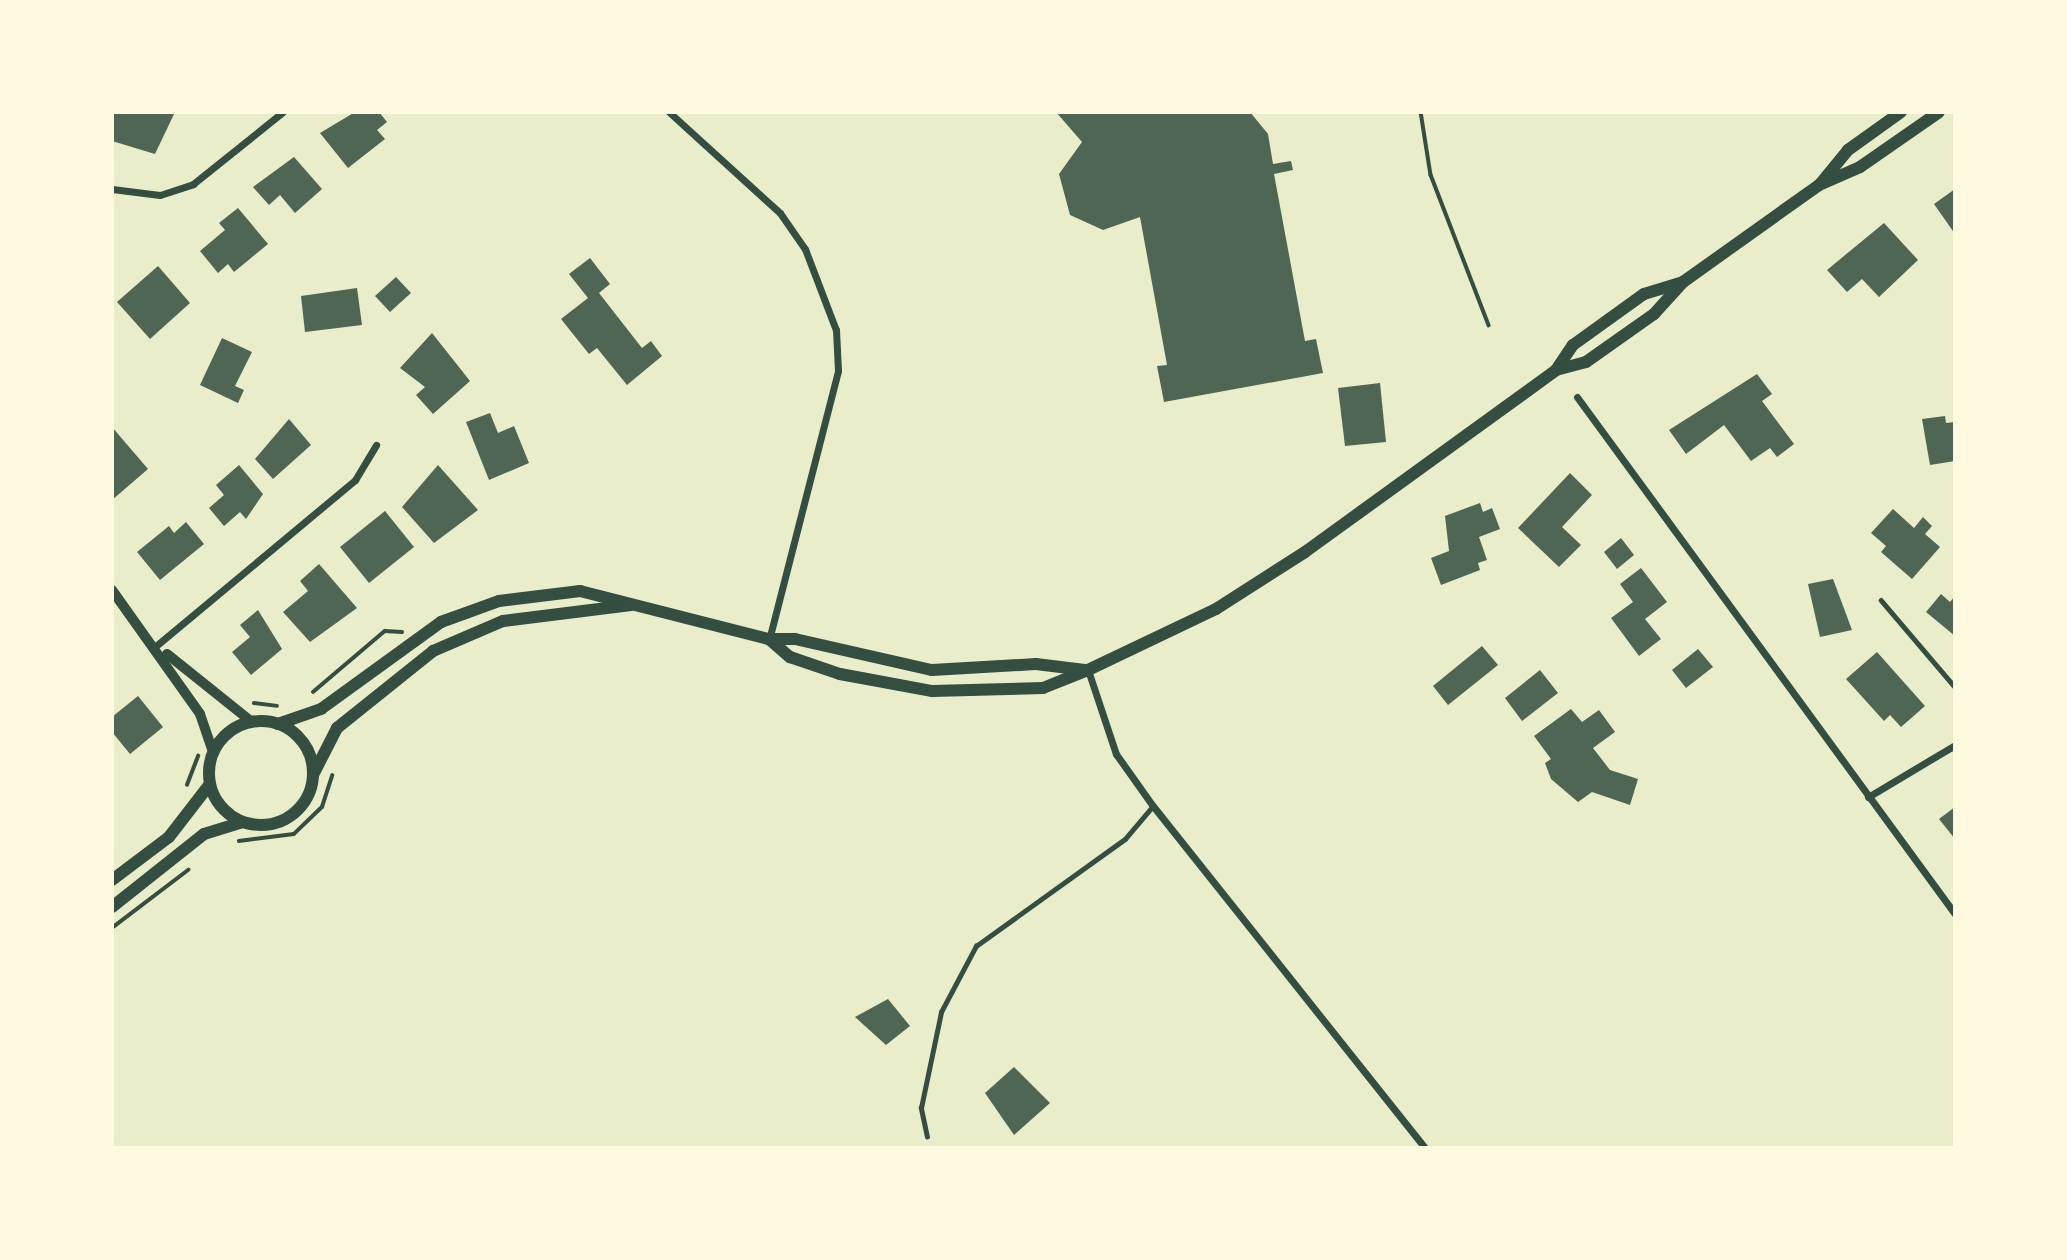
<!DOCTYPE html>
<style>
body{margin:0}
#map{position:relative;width:2067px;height:1260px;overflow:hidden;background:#e9edc9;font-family:Inter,sans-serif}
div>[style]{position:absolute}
.building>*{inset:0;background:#4f6655}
.path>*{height:3.5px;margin:-1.75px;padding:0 1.75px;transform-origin:1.75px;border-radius:1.75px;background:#344e41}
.service>*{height:4.5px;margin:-2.25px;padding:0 2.25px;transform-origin:2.25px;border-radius:2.25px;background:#344e41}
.minor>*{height:7px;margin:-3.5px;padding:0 3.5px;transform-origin:3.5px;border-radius:3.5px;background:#344e41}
.tertiary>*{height:10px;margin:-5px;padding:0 5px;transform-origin:5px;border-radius:5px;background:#344e41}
.secondary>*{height:12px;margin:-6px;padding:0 6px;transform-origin:6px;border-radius:6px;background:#344e41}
.secondary>.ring{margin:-6px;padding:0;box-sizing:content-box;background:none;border:12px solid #344e41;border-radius:50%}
span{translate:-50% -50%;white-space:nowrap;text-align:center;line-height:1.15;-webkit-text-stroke:6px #fefae0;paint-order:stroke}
.frame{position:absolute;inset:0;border:114px solid #fefae0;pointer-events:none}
</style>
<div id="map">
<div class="building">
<div style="clip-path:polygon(114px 112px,175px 112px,155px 154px,112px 141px)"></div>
<div style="clip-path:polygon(355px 112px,379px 112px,387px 122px,377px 130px,385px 139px,348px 168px,320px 133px)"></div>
<div style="clip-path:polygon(1056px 112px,1250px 112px,1268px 134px,1273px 164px,1291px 161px,1293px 170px,1274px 174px,1305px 341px,1316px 339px,1323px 373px,1164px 402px,1157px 366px,1167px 365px,1140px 217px,1103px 230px,1070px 215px,1059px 174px,1082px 142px)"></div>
<div style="clip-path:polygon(294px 157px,322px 189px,295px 213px,280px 195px,269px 205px,253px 187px)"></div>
<div style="clip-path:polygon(1955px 189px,1955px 234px,1934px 204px)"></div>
<div style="clip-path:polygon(238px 208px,268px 244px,234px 272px,228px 264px,218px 273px,200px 251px,225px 230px,219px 223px)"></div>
<div style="clip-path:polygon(1884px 223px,1918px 260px,1879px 297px,1862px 279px,1847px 292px,1827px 270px)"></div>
<div style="clip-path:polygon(590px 258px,610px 284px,599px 293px,642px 348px,651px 341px,662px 356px,627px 385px,597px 348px,589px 354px,561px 319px,588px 298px,569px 274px)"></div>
<div style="clip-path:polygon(158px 266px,190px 303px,150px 339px,117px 302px)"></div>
<div style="clip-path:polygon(396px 277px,411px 293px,390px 312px,375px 296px)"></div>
<div style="clip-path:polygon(357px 288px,362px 325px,305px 332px,301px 296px)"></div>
<div style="clip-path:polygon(432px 333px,470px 381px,433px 414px,416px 395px,425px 387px,400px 368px)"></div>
<div style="clip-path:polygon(222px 338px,252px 352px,235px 386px,244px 390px,238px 403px,200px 385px)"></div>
<div style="clip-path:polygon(1757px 374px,1772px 394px,1762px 401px,1794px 444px,1777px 457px,1770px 448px,1751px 461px,1724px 425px,1686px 454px,1669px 430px)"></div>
<div style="clip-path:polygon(1380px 383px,1386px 442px,1345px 446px,1338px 388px)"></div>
<div style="clip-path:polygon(490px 413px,498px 433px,514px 426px,529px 463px,489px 480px,466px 422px)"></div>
<div style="clip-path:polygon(1945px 416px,1946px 423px,1955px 422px,1955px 461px,1930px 465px,1922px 419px)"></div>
<div style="clip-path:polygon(289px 419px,311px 445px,273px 479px,255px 459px)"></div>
<div style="clip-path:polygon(112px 427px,148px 469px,112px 500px)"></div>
<div style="clip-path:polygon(239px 465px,263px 494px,246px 519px,240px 512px,224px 526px,209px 508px,224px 495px,216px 485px)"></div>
<div style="clip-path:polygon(438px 465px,478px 510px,434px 543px,402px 507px)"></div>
<div style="clip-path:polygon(1570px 473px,1592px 495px,1562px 527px,1581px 545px,1559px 567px,1518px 528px)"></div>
<div style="clip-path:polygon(1480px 503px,1483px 512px,1492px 508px,1500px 529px,1479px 537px,1487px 560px,1478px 563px,1480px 570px,1441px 585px,1431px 558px,1449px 551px,1445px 516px)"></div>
<div style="clip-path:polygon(1893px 509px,1914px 528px,1923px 517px,1932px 526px,1925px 534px,1940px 547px,1912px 579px,1881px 552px,1886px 546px,1871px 533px)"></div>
<div style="clip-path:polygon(385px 511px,414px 547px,369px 583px,340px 547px)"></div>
<div style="clip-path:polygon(186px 522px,204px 544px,160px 580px,137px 552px,169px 526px,174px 533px)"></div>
<div style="clip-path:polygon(1621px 538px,1634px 555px,1617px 569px,1604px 552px)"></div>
<div style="clip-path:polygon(319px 564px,357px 608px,310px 642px,283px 612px,308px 591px,300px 581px)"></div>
<div style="clip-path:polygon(1641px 568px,1667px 602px,1645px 619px,1661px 639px,1639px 656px,1611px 618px,1633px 602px,1620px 584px)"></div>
<div style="clip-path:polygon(1833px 579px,1852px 630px,1820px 637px,1808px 584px)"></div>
<div style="clip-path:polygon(1941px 594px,1950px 602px,1955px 596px,1955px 636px,1926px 612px)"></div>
<div style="clip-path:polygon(258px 610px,282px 649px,251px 675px,232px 652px,250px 637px,240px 625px)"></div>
<div style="clip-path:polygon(1482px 646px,1498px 665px,1448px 705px,1433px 686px)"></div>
<div style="clip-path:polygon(1698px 649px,1713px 667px,1686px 688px,1672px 670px)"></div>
<div style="clip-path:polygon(1877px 652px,1925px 706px,1901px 727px,1890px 715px,1884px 721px,1846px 679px)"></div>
<div style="clip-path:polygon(1540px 670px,1558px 693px,1522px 721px,1505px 698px)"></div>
<div style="clip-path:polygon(138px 696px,163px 727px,130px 754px,112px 732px,112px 717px)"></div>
<div style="clip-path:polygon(1571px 709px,1582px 722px,1599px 710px,1615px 732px,1593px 748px,1610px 770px,1638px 779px,1630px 805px,1592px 792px,1578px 802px,1551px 779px,1545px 763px,1551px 759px,1534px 736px)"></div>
<div style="clip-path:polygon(1955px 807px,1955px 839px,1939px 819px)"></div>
<div style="clip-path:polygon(888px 999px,910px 1026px,886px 1045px,855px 1017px)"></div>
<div style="clip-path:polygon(1014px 1067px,1050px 1103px,1014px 1135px,985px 1093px)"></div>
</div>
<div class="path">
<div style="left:1421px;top:112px;width:64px;rotate:81deg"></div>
<div style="left:1431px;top:175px;width:161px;rotate:68.9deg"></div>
<div style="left:313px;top:692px;width:94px;rotate:-40.3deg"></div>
<div style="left:385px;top:631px;width:17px;rotate:3deg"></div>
<div style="left:254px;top:703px;width:23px;rotate:7deg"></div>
<div style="left:187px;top:785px;width:31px;rotate:-69deg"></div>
<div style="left:239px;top:841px;width:55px;rotate:-7.3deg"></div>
<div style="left:294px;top:834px;width:39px;rotate:-44deg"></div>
<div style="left:322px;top:807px;width:33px;rotate:-72deg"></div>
<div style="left:112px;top:928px;width:96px;rotate:-37.3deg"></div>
</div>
<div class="service">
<div style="left:1881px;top:600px;width:114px;rotate:49.6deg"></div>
<div style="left:927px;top:1137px;width:30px;rotate:-102deg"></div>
<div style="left:921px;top:1108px;width:98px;rotate:-78.2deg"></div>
<div style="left:941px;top:1012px;width:75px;rotate:-62.1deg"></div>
<div style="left:976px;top:946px;width:183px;rotate:-35.7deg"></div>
<div style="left:1125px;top:839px;width:43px;rotate:-49.7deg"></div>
</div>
<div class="minor">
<div style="left:669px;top:112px;width:150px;rotate:42.3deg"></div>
<div style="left:780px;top:213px;width:44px;rotate:55.2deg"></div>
<div style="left:805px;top:249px;width:87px;rotate:69.1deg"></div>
<div style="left:836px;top:330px;width:41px;rotate:87.2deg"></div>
<div style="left:838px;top:371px;width:277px;rotate:104.4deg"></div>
<div style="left:112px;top:189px;width:48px;rotate:7.1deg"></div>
<div style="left:160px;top:195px;width:35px;rotate:-18deg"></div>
<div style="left:193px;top:184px;width:115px;rotate:-38.7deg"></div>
<div style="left:1577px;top:397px;width:640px;rotate:53.83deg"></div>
<div style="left:157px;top:645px;width:258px;rotate:-39.8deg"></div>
<div style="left:355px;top:480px;width:41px;rotate:-59deg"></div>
<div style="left:1088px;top:670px;width:89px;rotate:71.6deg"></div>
<div style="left:1116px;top:754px;width:64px;rotate:54.6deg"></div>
<div style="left:1153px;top:806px;width:437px;rotate:51.5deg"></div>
<div style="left:1868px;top:797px;width:101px;rotate:-30.9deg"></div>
</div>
<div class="tertiary">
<div style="left:112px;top:590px;width:152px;rotate:54.6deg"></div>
<div style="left:200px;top:714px;width:40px;rotate:71.1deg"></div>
<div style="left:167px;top:654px;width:109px;rotate:38.7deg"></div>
</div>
<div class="secondary">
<div style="left:1821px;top:183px;width:43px;rotate:-50.7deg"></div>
<div style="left:1848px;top:150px;width:65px;rotate:-35.6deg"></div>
<div style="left:1556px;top:370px;width:30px;rotate:-56deg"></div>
<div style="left:1573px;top:345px;width:87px;rotate:-35.7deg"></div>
<div style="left:1644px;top:294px;width:41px;rotate:-17.1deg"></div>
<div style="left:769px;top:639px;width:28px;rotate:41deg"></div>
<div style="left:790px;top:657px;width:53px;rotate:18.8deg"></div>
<div style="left:840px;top:674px;width:94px;rotate:10.5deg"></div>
<div style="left:932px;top:691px;width:111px;rotate:-1.5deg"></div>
<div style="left:1043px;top:688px;width:48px;rotate:-21.8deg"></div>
<div style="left:1088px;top:670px;width:142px;rotate:-25.5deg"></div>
<div style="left:1216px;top:609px;width:106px;rotate:-32.6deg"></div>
<div style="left:1305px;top:552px;width:310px;rotate:-35.9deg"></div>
<div style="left:1556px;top:370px;width:31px;rotate:-15deg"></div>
<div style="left:1586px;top:362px;width:83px;rotate:-35.2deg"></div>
<div style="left:1654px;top:314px;width:43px;rotate:-47.8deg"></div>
<div style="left:1683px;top:282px;width:167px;rotate:-35.5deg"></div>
<div style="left:1819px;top:185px;width:45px;rotate:-23.7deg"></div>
<div style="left:1860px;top:167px;width:96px;rotate:-34.8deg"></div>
<div class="ring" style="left:209px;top:721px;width:92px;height:92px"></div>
<div style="left:278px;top:724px;width:46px;rotate:-19.2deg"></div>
<div style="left:321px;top:709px;width:148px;rotate:-35.9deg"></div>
<div style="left:441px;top:622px;width:62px;rotate:-19.9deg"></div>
<div style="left:499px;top:601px;width:82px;rotate:-7deg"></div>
<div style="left:580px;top:591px;width:195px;rotate:14.3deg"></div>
<div style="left:769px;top:639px;width:26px"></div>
<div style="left:795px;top:639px;width:140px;rotate:12.8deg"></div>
<div style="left:932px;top:670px;width:104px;rotate:-3.3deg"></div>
<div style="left:1036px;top:664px;width:49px;rotate:7deg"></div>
<div style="left:313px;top:775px;width:53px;rotate:-62.9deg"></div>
<div style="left:337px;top:728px;width:123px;rotate:-38.7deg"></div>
<div style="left:433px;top:651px;width:76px;rotate:-23.2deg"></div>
<div style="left:503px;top:621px;width:129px;rotate:-7.1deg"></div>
<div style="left:112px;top:880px;width:71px;rotate:-37deg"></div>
<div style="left:169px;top:837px;width:67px;rotate:-52.3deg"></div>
<div style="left:112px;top:907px;width:117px;rotate:-38.4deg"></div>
<div style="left:204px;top:834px;width:39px;rotate:-17deg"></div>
</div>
<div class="frame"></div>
</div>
